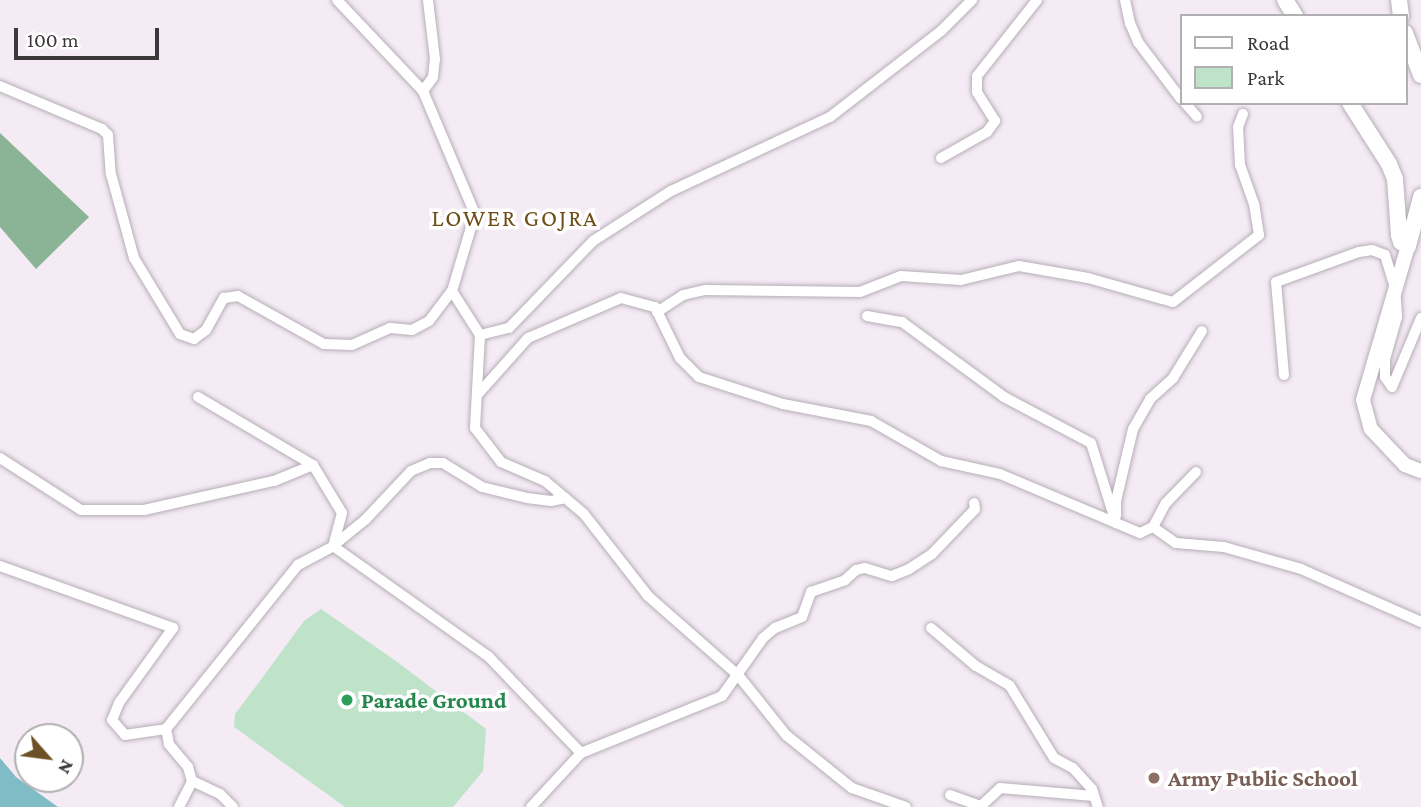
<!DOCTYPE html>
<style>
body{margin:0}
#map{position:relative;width:1421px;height:807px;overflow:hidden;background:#f4ebf5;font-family:"Crimson Pro",serif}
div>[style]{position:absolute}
.green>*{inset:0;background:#bfe3c8}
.forest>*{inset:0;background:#8ab495}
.water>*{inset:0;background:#80bcc6}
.roads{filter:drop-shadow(0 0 2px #b6adb7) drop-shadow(0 0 2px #b6adb7)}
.minor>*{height:10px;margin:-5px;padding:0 5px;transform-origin:5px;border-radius:5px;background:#fff}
.secondary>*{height:14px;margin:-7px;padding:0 7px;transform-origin:7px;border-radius:7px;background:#fff}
.trunk>*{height:16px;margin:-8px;padding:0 8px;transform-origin:8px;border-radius:8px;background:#fff}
.dots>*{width:19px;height:19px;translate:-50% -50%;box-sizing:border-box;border:4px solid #fff;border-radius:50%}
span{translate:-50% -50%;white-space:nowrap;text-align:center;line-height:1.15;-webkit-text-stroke:7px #fff;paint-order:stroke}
.leisure-label{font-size:23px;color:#27864d;font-weight:700}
.left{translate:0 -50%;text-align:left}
.education-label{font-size:23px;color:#785e54;font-weight:700}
.neighbourhood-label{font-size:24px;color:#6e4e19;letter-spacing:2px}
.legend{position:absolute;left:1180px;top:14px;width:228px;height:91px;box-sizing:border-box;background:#fff;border:2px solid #b1afb1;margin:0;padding:9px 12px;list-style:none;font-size:21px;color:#3b373b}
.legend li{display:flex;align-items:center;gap:14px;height:35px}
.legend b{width:35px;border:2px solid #b1afb1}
.north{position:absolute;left:14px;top:723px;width:70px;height:70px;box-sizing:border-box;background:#fff;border:2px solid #b1afb1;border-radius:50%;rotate:118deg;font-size:19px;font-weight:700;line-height:28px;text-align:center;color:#3b373b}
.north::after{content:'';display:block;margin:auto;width:24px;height:32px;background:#6d5024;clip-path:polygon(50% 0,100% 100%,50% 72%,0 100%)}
.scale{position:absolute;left:14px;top:28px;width:145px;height:32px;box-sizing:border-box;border:4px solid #3b373b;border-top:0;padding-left:9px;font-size:21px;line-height:24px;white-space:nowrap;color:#3b373b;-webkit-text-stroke:5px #fff;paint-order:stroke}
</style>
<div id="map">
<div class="green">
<div style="clip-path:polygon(321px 609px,396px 661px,486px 729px,483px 771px,453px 807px,345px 807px,234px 727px,235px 714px,257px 685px,304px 621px)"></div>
</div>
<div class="forest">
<div style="clip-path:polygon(0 133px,89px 217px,36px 269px,0 227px)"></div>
</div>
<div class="water">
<div style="clip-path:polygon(0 758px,16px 777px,58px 807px,0 807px)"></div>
</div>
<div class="roads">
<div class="minor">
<div style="left:337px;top:0;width:125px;rotate:46.6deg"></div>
<div style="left:423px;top:91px;width:134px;rotate:67.1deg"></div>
<div style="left:475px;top:214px;width:80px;rotate:106.6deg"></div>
<div style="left:452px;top:291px;width:52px;rotate:57.5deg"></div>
<div style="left:480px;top:335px;width:93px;rotate:93.1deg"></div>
<div style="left:475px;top:428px;width:43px;rotate:52.6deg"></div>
<div style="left:501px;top:462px;width:48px;rotate:23.4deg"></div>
<div style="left:545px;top:481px;width:51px;rotate:40.2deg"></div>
<div style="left:584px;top:514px;width:104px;rotate:52deg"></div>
<div style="left:648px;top:596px;width:120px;rotate:41.3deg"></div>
<div style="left:738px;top:675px;width:77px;rotate:51.3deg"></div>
<div style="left:786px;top:735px;width:85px;rotate:38.8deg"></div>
<div style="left:852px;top:788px;width:57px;rotate:19.4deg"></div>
<div style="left:1125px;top:0;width:24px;rotate:78deg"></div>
<div style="left:1130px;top:23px;width:21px;rotate:67deg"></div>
<div style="left:1138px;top:42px;width:71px;rotate:53deg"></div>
<div style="left:0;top:86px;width:111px;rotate:22.9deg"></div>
<div style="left:102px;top:129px;width:8px;rotate:45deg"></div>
<div style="left:108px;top:135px;width:39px;rotate:86deg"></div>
<div style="left:111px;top:174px;width:87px;rotate:74.7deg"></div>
<div style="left:134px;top:258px;width:89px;rotate:58.8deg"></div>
<div style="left:180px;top:334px;width:15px;rotate:20deg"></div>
<div style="left:194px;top:339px;width:15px;rotate:-37deg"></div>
<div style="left:206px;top:330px;width:37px;rotate:-61deg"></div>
<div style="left:224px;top:298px;width:14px;rotate:-8deg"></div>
<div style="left:238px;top:296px;width:98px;rotate:29.2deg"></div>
<div style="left:324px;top:344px;width:28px;rotate:2deg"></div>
<div style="left:352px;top:345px;width:42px;rotate:-24.1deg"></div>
<div style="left:390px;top:328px;width:22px;rotate:5deg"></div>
<div style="left:412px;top:330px;width:19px;rotate:-28deg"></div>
<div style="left:429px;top:321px;width:38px;rotate:-53deg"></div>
<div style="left:423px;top:91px;width:17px;rotate:-54deg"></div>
<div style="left:433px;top:77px;width:18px;rotate:-84deg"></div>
<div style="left:435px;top:59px;width:59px;rotate:-96.8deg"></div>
<div style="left:1185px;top:103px;width:18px;rotate:49deg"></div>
<div style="left:941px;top:158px;width:53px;rotate:-29.5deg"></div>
<div style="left:987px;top:132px;width:14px;rotate:-54deg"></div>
<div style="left:995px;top:121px;width:34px;rotate:-122deg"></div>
<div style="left:977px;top:92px;width:16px;rotate:-90deg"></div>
<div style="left:977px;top:76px;width:97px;rotate:-51.7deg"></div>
<div style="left:657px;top:312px;width:31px;rotate:-33deg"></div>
<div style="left:683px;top:295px;width:23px;rotate:-13deg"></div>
<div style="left:705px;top:290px;width:155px;rotate:0.7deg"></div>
<div style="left:860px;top:292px;width:44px;rotate:-21.3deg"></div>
<div style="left:901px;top:276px;width:60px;rotate:3.8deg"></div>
<div style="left:961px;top:280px;width:60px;rotate:-13.6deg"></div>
<div style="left:1019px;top:266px;width:70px;rotate:9.9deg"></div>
<div style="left:1088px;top:278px;width:88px;rotate:15.8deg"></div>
<div style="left:1173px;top:302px;width:109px;rotate:-37.9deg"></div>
<div style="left:1259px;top:235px;width:31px;rotate:-99deg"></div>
<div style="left:1254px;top:204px;width:41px;rotate:-109.7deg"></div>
<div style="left:1240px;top:165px;width:38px;rotate:-93deg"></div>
<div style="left:1238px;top:127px;width:14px;rotate:-69deg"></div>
<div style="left:867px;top:316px;width:36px;rotate:10deg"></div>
<div style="left:902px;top:322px;width:127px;rotate:36.3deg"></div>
<div style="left:1004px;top:397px;width:98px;rotate:27.9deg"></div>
<div style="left:1091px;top:443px;width:84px;rotate:72.6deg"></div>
<div style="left:480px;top:335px;width:30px;rotate:-14deg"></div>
<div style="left:509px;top:328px;width:121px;rotate:-46deg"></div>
<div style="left:593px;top:241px;width:93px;rotate:-32.7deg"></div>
<div style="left:671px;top:191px;width:175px;rotate:-25deg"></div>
<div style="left:830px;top:117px;width:140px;rotate:-37.8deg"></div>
<div style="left:941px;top:31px;width:44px;rotate:-45deg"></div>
<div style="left:1284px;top:375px;width:93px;rotate:-94.9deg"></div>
<div style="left:1276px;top:282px;width:88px;rotate:-19.9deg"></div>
<div style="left:1359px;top:252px;width:13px;rotate:-9deg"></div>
<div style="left:1372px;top:250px;width:14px;rotate:21deg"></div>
<div style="left:1385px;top:255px;width:34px;rotate:73deg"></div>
<div style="left:1395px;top:287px;width:30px;rotate:86deg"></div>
<div style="left:1397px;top:317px;width:44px;rotate:105.9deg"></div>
<div style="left:1385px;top:359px;width:18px;rotate:90deg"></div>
<div style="left:1385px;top:377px;width:12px;rotate:55deg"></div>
<div style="left:1392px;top:387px;width:75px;rotate:-67.2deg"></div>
<div style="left:479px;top:393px;width:74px;rotate:-48.3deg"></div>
<div style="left:528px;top:338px;width:101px;rotate:-23.3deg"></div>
<div style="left:621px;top:298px;width:35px;rotate:15deg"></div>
<div style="left:655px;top:307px;width:57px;rotate:63.9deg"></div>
<div style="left:680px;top:358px;width:27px;rotate:45deg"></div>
<div style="left:699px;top:377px;width:88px;rotate:17.8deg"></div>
<div style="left:783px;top:404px;width:90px;rotate:10.9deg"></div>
<div style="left:871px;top:421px;width:81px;rotate:29.7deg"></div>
<div style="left:941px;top:461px;width:60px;rotate:12.4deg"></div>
<div style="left:1000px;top:474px;width:152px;rotate:22.9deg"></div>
<div style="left:1140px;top:533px;width:14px;rotate:-25deg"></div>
<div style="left:1153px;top:527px;width:27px;rotate:-62deg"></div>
<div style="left:1166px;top:503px;width:43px;rotate:-45.9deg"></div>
<div style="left:198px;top:397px;width:134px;rotate:30.6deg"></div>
<div style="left:313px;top:465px;width:56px;rotate:58.9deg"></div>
<div style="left:342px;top:513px;width:34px;rotate:105deg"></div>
<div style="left:0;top:458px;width:96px;rotate:32.7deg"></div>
<div style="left:81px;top:510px;width:63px"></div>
<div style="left:144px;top:510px;width:133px;rotate:-12.6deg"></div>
<div style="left:274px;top:481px;width:42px;rotate:-22.3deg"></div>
<div style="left:1116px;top:516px;width:15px;rotate:-90deg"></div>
<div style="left:1116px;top:501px;width:74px;rotate:-76.7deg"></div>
<div style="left:1133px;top:429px;width:34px;rotate:-60deg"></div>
<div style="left:1150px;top:399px;width:31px;rotate:-42deg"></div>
<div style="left:1173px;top:378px;width:55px;rotate:-58.3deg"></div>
<div style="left:1153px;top:527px;width:28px;rotate:35deg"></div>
<div style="left:1176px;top:543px;width:48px;rotate:4.8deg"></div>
<div style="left:1224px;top:547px;width:80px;rotate:15.9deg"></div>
<div style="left:1301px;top:569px;width:131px;rotate:23.8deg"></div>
<div style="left:333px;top:546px;width:43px;rotate:-39.3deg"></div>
<div style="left:366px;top:519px;width:66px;rotate:-46.8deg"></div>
<div style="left:411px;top:471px;width:21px;rotate:-23deg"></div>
<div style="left:430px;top:463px;width:13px"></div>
<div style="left:443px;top:463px;width:46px;rotate:31.6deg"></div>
<div style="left:482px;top:487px;width:46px;rotate:13.7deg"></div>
<div style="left:527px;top:498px;width:24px;rotate:7deg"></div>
<div style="left:551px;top:501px;width:15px;rotate:-11deg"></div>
<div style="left:0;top:566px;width:184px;rotate:19.7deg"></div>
<div style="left:173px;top:628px;width:92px;rotate:125.8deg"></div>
<div style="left:119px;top:703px;width:18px;rotate:112deg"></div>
<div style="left:112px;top:720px;width:20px;rotate:49deg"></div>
<div style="left:125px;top:735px;width:41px;rotate:-8.3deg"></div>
<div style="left:931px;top:628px;width:59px;rotate:40.2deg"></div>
<div style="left:976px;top:666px;width:39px;rotate:30deg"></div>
<div style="left:1010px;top:686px;width:84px;rotate:58.6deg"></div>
<div style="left:1054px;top:758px;width:21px;rotate:28deg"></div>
<div style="left:1073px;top:768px;width:28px;rotate:48deg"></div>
<div style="left:1092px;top:789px;width:19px;rotate:72deg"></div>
<div style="left:950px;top:795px;width:33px;rotate:20deg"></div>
<div style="left:981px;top:806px;width:26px;rotate:-43deg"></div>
<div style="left:1000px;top:788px;width:94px;rotate:4.9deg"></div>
<div style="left:179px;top:807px;width:29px;rotate:-63deg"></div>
<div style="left:233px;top:807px;width:18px;rotate:-135deg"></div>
<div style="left:220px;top:794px;width:31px;rotate:-155deg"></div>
<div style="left:192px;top:781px;width:15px;rotate:-106deg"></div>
<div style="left:188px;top:767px;width:30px;rotate:-130deg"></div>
<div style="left:169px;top:744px;width:15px;rotate:-101deg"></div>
<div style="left:166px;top:729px;width:211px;rotate:-51.2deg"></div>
<div style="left:298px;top:565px;width:40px;rotate:-28deg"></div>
<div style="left:333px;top:546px;width:190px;rotate:35.4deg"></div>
<div style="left:488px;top:656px;width:134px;rotate:46.2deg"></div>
<div style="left:581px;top:753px;width:152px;rotate:-22deg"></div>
<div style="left:722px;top:696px;width:71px;rotate:-54.7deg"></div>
<div style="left:763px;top:638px;width:16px;rotate:-40deg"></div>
<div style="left:775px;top:628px;width:29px;rotate:-22deg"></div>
<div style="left:802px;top:617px;width:27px;rotate:-70deg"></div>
<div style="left:811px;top:592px;width:36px;rotate:-19deg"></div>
<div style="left:845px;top:580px;width:15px;rotate:-42deg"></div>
<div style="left:856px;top:570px;width:9px;rotate:-13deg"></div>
<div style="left:865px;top:568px;width:28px;rotate:17deg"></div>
<div style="left:892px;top:576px;width:18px;rotate:-22deg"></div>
<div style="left:909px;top:569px;width:27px;rotate:-33deg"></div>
<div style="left:932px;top:554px;width:62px;rotate:-46.3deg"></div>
<div style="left:975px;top:509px;width:6px;rotate:-99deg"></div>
<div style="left:531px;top:807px;width:74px;rotate:-47.2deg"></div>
</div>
<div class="secondary">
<div style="left:1408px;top:246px;width:160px;rotate:106.3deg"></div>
<div style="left:1363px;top:400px;width:30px;rotate:75deg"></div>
<div style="left:1371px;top:429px;width:50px;rotate:46.6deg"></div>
<div style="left:1405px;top:465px;width:17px;rotate:21deg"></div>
</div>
<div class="trunk">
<div style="left:1285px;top:0;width:19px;rotate:58deg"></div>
<div style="left:1399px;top:0;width:16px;rotate:83deg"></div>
<div style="left:1405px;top:33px;width:45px;rotate:69.1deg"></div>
<div style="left:1350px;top:103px;width:72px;rotate:57.4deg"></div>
<div style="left:1389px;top:164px;width:16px;rotate:68deg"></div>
<div style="left:1395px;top:179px;width:56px;rotate:85.9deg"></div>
<div style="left:1399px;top:235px;width:7px;rotate:74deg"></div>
<div style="left:1401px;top:242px;width:8px;rotate:30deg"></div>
<div style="left:1408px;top:246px;width:51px;rotate:-75.1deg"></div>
</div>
</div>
<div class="dots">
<div style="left:347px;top:700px;background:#2e9e5b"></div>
<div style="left:1154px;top:778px;background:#8d6e63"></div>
</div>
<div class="leisure-label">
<span class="left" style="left:361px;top:700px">Parade Ground</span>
</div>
<div class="education-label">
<span class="left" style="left:1168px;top:778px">Army Public School</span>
</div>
<div class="neighbourhood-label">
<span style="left:515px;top:218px">LOWER GOJRA</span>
</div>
<ul class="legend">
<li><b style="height:9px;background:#fff"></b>Road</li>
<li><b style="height:19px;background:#bfe3c8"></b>Park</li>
</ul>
<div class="north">N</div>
<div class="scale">100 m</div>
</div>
